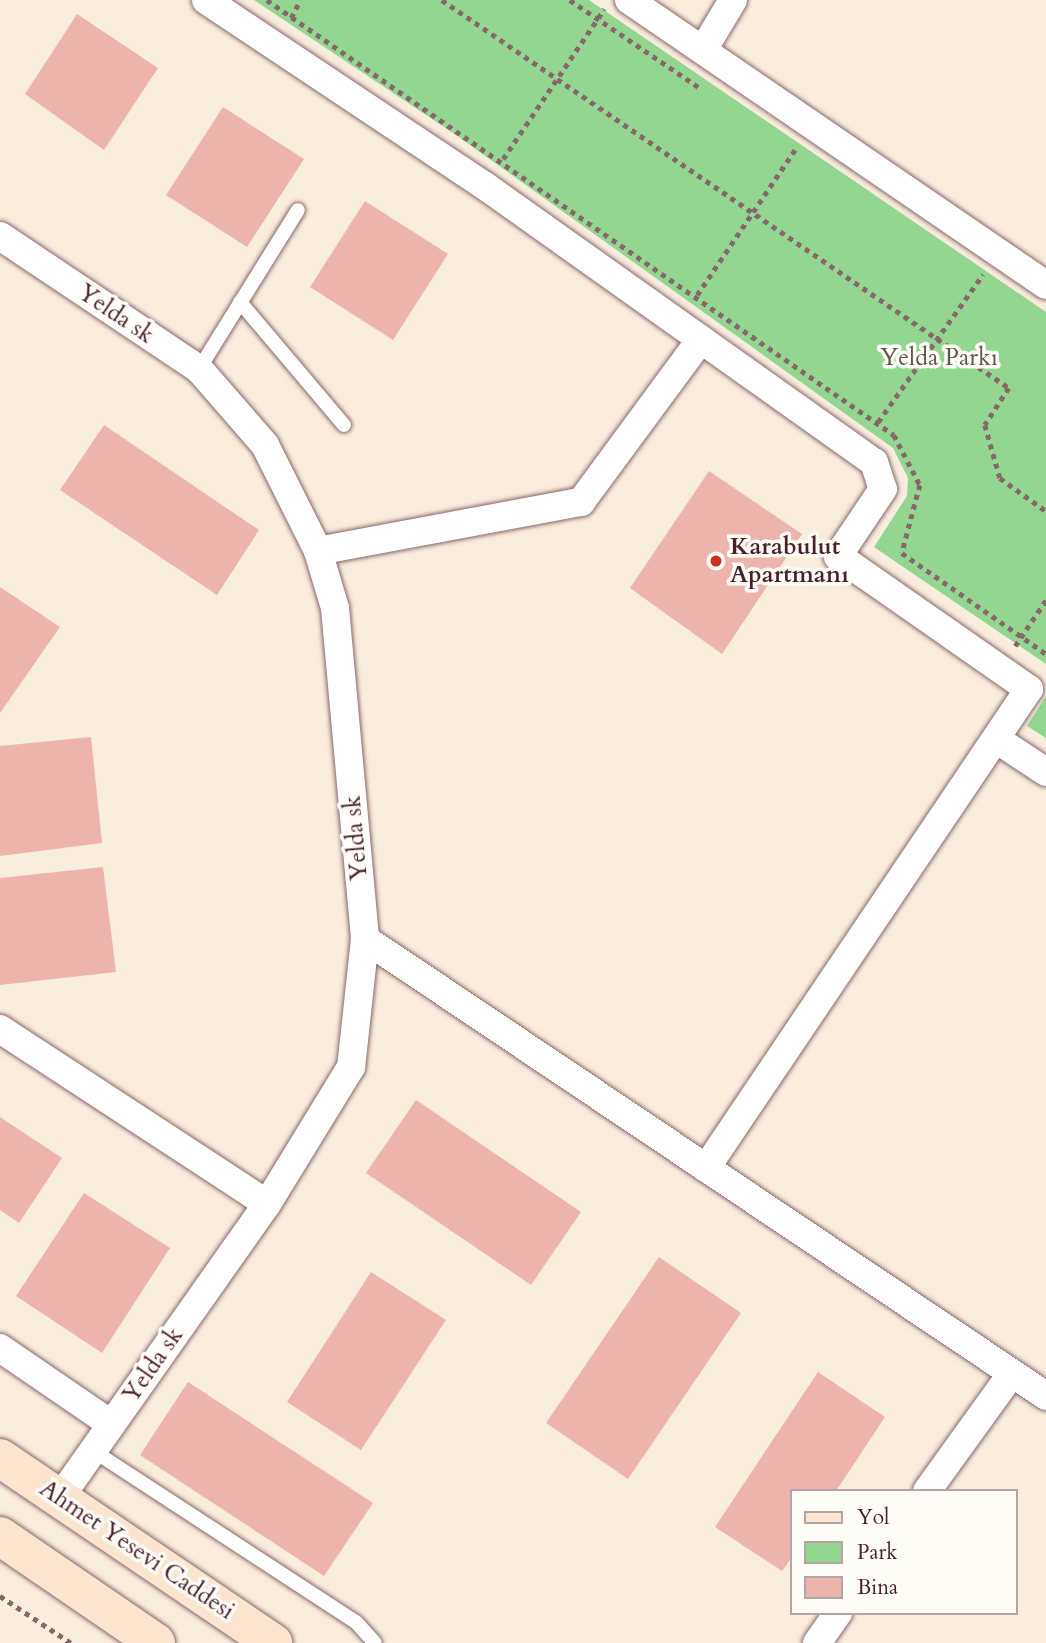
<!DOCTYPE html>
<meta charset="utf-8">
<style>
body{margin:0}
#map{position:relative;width:1046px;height:1643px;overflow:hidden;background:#f9edde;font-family:Cardo,serif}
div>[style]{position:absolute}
.green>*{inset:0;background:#92d68f}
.building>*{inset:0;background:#edb4ae}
.path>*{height:4.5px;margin-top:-2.25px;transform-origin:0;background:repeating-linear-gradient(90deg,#87676a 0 5px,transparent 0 10px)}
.roads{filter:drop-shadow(0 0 2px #87676a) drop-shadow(0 0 2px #87676a)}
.service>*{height:14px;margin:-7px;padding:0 7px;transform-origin:7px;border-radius:7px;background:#fff}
.minor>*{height:28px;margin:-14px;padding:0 14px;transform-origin:14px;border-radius:14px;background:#fff}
.secondary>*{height:38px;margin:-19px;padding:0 19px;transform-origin:19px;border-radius:19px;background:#fce5cf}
.dots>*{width:19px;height:19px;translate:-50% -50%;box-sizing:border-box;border:4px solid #fdfcf7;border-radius:50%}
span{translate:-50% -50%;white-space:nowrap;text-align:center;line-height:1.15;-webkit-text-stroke:7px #fdfcf7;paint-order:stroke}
.street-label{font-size:24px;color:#4a1f2b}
.park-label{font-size:24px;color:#605649}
.poi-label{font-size:24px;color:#4a1f2b;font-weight:700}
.left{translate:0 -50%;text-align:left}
.legend{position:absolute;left:790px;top:1489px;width:228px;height:126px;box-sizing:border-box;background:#fdfcf7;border:2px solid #b5a4a5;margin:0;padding:9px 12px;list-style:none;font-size:21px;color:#4a1f2b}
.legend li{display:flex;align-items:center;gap:14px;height:35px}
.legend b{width:35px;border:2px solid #b5a4a5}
</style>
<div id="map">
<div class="green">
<div style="clip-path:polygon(254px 0,589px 0,1046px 312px,1046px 664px,874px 547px,907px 496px,908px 478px,893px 448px,456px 135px)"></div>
<div style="clip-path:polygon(1046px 696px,1046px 738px,1027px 726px)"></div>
</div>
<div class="building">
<div style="clip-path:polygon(77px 14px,158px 68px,104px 150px,25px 94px)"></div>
<div style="clip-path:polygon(223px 107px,304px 159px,247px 247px,166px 195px)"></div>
<div style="clip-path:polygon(365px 201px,448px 254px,393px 340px,310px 287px)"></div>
<div style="clip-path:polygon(104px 425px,259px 530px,217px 595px,60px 490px)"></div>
<div style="clip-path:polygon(709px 471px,802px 534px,722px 654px,630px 588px)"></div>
<div style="clip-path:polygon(0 587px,60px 627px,0 713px)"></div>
<div style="clip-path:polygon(91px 737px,102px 843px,0 856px,0 746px)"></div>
<div style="clip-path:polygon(103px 867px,116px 972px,0 985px,0 878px)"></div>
<div style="clip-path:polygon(416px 1100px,581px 1212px,531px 1285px,366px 1173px)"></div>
<div style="clip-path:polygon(0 1117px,62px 1158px,19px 1223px,0 1210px)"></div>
<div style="clip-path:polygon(84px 1193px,170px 1248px,102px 1353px,16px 1296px)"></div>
<div style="clip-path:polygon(659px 1257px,741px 1313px,628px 1479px,546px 1423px)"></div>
<div style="clip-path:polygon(371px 1272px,446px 1320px,361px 1450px,287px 1402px)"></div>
<div style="clip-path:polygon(818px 1372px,885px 1417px,836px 1491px,792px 1491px,792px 1557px,782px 1571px,715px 1527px)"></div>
<div style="clip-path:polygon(188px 1382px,373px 1503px,324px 1576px,140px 1455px)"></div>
</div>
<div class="path">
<div style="left:267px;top:0;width:763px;rotate:34.75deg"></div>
<div style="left:894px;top:435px;width:56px;rotate:62.5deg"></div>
<div style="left:920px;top:485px;width:70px;rotate:104.8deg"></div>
<div style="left:902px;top:553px;width:176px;rotate:35deg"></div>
<div style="left:442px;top:0;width:687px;rotate:34.38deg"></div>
<div style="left:1009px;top:388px;width:44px;rotate:123deg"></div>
<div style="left:985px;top:425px;width:55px;rotate:74.2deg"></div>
<div style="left:1000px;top:478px;width:57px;rotate:35.7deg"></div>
<div style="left:570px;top:0;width:157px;rotate:34.1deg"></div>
<div style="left:291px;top:18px;width:20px;rotate:-63deg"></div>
<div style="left:503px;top:159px;width:181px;rotate:-56deg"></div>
<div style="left:697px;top:295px;width:177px;rotate:-56deg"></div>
<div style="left:878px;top:422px;width:181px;rotate:-54.6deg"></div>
<div style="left:1015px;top:646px;width:55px;rotate:-56deg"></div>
<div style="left:0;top:1596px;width:85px;rotate:33.5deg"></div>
</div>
<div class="roads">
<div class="service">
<div style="left:240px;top:302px;width:161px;rotate:49.8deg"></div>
<div style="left:199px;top:369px;width:187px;rotate:-58.1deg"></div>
<div style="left:92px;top:1450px;width:315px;rotate:33.1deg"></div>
<div style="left:356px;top:1622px;width:28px;rotate:48deg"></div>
</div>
<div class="minor">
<div style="left:206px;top:0;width:335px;rotate:33.7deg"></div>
<div style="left:485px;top:186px;width:477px;rotate:35.4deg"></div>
<div style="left:874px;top:462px;width:28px;rotate:72deg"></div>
<div style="left:883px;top:489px;width:81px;rotate:123.9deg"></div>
<div style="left:838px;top:556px;width:233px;rotate:34.9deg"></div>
<div style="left:1029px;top:689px;width:578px;rotate:123.99deg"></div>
<div style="left:629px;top:0;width:505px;rotate:34.35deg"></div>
<div style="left:703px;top:50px;width:58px;rotate:-59deg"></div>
<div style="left:0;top:236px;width:239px;rotate:33.8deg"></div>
<div style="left:199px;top:369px;width:101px;rotate:49deg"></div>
<div style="left:265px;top:445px;width:119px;rotate:63.4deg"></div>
<div style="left:318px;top:551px;width:59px;rotate:73.4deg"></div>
<div style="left:335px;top:608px;width:332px;rotate:84.8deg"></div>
<div style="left:365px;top:939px;width:129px;rotate:96.2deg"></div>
<div style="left:351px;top:1067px;width:161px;rotate:121.5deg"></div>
<div style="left:267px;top:1204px;width:359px;rotate:125.2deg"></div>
<div style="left:318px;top:551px;width:268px;rotate:-10.6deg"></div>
<div style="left:581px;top:502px;width:202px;rotate:-53.6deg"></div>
<div style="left:996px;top:739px;width:60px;rotate:33.4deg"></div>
<div style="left:365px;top:939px;width:820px;rotate:33.86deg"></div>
<div style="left:0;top:1029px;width:319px;rotate:33.2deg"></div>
<div style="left:0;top:1348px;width:135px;rotate:34.4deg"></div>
<div style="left:927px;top:1491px;width:145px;rotate:-54.2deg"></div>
<div style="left:817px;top:1643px;width:37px;rotate:-55deg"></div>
</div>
<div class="secondary">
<div style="left:0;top:1458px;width:330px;rotate:34.1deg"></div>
<div style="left:0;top:1536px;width:189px;rotate:34.4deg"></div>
</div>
</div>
<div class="dots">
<div style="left:716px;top:561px;background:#c8321e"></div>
</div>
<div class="street-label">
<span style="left:116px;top:314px;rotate:34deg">Yelda sk</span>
<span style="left:356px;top:838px;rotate:-95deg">Yelda sk</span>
<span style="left:153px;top:1365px;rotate:-55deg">Yelda sk</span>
<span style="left:137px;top:1550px;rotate:34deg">Ahmet Yesevi Caddesi</span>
</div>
<div class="park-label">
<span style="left:939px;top:358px">Yelda Parkı</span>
</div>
<div class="poi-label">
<span class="left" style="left:730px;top:561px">Karabulut<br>Apartmanı</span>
</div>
<ul class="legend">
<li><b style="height:9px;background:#fce5cf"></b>Yol</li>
<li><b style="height:19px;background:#92d68f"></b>Park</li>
<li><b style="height:19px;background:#edb4ae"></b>Bina</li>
</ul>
</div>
